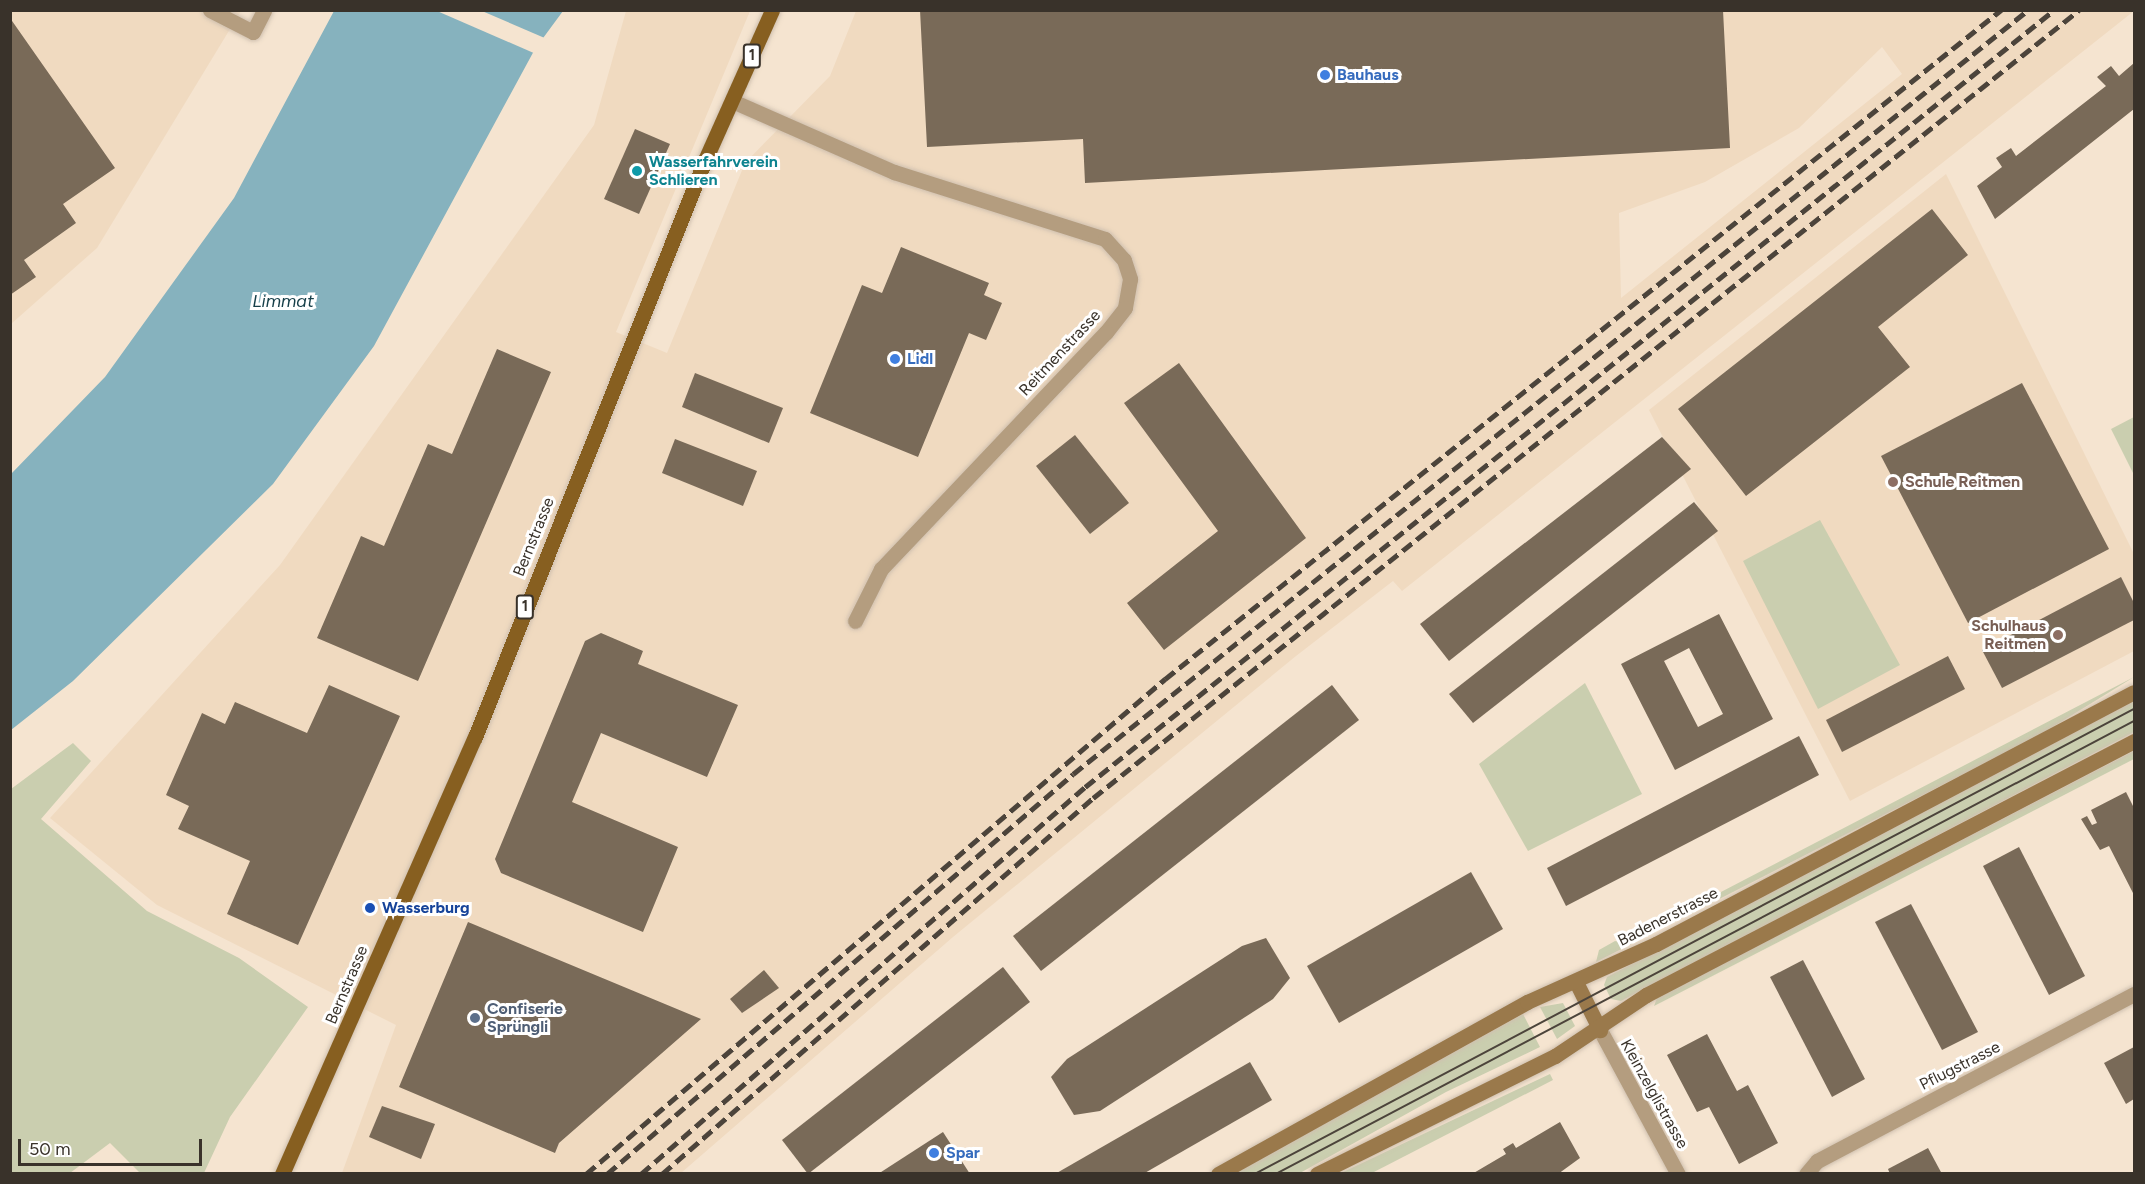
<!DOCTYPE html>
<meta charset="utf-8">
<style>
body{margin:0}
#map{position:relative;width:2145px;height:1184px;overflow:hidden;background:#f5e4d0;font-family:Figtree,sans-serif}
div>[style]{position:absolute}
.built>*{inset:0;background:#f0dac0}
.green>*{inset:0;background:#caceaf}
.water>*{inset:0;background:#86b2be}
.pier>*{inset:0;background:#f5e4d0}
.building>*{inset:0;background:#796a58}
.roads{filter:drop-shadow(0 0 2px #cfc0af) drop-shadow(0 0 2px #cfc0af)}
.street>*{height:15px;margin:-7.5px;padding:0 7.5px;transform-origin:7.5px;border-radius:7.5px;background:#b49d7f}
.secondary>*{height:15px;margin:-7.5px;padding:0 7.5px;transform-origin:7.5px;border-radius:7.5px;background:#9a794b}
.primary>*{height:15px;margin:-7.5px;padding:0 7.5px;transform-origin:7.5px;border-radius:7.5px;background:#875f20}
.tram>*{height:1.5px;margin:-0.75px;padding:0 0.75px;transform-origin:0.75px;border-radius:0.75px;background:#4c443b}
.rail>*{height:4.5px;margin-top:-2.25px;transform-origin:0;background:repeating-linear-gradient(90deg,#4c443b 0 12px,transparent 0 18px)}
.dots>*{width:16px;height:16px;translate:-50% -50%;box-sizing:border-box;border:3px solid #fff;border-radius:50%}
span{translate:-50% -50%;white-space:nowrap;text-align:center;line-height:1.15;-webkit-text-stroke:6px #fff;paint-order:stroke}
.shield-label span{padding:2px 4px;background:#fff;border:2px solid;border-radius:4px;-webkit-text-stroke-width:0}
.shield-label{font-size:15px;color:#39322a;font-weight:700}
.shop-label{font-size:16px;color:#366cbe;font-weight:700}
.left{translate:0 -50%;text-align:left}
.culture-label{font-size:16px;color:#0d838f;font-weight:700}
.street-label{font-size:16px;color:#39322a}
.education-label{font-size:16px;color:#785e54;font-weight:700}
.right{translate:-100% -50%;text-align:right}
.transit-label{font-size:16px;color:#164399;font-weight:700}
.service-label{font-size:16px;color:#4e5e75;font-weight:700}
.water-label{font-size:18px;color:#163f49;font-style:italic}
.frame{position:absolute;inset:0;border:12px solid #39322a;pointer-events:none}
.scale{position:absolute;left:18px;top:1139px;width:184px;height:27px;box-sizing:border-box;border:3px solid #39322a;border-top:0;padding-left:8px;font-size:18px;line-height:21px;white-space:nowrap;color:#39322a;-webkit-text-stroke:4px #fff;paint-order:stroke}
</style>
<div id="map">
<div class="built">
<div style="clip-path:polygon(11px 11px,241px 11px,97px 248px,11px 324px)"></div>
<div style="clip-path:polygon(evenodd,626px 11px,750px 11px,616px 332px,667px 353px,745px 163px,830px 76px,856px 11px,2134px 11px,1402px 591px,1393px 581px,1296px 656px,953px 937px,681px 1173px,342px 1173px,396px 1025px,157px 905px,50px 818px,280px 565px,594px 125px,626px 11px,1882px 47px,1902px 74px,1621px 298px,1619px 213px,1705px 182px,1799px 128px,1882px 47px)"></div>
<div style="clip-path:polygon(1946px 174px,2134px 554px,2134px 651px,1850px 801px,1649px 410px)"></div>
</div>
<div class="green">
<div style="clip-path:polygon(2134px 417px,2134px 475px,2111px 429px)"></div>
<div style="clip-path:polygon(1820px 520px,1900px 665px,1818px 709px,1743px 561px)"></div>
<div style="clip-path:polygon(2134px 677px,2038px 736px,1596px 962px,1599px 950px,1615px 941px,1623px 943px)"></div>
<div style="clip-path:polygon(1585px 683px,1642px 794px,1528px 851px,1479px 764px)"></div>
<div style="clip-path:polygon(2134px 701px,2134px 732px,1621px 1001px,1611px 999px,1604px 985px,1607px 977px)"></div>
<div style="clip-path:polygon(73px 743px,91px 761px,41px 819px,147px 911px,239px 958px,308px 1007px,230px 1117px,204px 1173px,140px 1173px,110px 1143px,70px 1173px,11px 1173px,11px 789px)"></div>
<div style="clip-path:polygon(2134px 751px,2134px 759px,1654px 1006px,1657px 998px)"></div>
<div style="clip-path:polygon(1563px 1003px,1575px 1026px,1557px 1039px,1540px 1007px)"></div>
<div style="clip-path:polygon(1523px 1014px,1540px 1047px,1446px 1092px,1300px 1173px,1235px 1173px)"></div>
<div style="clip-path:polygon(1550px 1074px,1553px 1080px,1372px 1173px,1341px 1173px)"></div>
</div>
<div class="water">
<div style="clip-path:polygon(334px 11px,563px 11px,535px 49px,374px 346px,273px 484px,73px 681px,11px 730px,11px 474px,105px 377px,234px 198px)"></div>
</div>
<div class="pier">
<div style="clip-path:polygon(437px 11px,482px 11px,547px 39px,536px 54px)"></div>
</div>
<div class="building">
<div style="clip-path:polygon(920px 10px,1723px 10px,1730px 148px,1085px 183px,1083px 139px,927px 147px)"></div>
<div style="clip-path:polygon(10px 18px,115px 168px,63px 204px,76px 223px,24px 260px,36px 277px,10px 295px)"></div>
<div style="clip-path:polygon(2134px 63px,2134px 109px,1995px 219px,1977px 186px,2002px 167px,1996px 158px,2011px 148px,2016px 156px,2106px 86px,2097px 77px,2111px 66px,2119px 76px)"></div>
<div style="clip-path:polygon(635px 129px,670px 144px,639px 214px,604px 199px)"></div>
<div style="clip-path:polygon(1932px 209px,1968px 255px,1878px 327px,1910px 367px,1746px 496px,1678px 409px)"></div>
<div style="clip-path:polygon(901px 247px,989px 283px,984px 295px,1002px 303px,986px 340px,969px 333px,918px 457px,810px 413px,862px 285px,882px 293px)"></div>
<div style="clip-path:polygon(497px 349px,551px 372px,418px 681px,317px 638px,361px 536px,384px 546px,428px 444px,452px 454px)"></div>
<div style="clip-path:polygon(1179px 363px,1306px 538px,1164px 650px,1127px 603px,1218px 531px,1124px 403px)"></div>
<div style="clip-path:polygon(695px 373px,783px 408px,769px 443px,682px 407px)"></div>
<div style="clip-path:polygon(2022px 383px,2109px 549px,1968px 623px,1881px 456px)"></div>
<div style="clip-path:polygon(1075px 435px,1129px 503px,1090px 534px,1036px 466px)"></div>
<div style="clip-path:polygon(1662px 437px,1691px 469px,1449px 661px,1420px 624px)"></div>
<div style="clip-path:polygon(675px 439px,757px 471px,743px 506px,662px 473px)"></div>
<div style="clip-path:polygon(1694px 502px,1718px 531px,1473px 723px,1449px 694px)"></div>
<div style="clip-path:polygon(2121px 577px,2134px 603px,2134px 620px,2002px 688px,1982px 650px)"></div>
<div style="clip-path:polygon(evenodd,1719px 614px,1773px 719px,1675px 770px,1621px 664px,1719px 614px,1689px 648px,1723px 714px,1698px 727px,1664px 661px,1689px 648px)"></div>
<div style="clip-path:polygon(601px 633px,643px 651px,638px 664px,738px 705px,707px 777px,601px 733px,572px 802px,678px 847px,643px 932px,501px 873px,495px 859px,585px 641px)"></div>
<div style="clip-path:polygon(1948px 656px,1965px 689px,1842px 752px,1826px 720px)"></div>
<div style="clip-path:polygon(329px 685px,400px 716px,298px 945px,227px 914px,250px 861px,178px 829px,189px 806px,166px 795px,202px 713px,225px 724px,235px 702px,307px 733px)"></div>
<div style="clip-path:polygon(1332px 685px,1359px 720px,1041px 971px,1013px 936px)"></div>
<div style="clip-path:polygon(1799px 736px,1819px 775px,1566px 906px,1547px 868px)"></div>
<div style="clip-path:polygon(2126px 792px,2134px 808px,2134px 895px,2109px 846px,2100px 850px,2081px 819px,2087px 816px,2092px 825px,2097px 823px,2091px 810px)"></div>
<div style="clip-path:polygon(2019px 847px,2085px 976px,2049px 995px,1983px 866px)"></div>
<div style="clip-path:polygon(1471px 872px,1503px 929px,1339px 1023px,1307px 966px)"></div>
<div style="clip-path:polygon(1911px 904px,1978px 1032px,1942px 1050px,1875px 922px)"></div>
<div style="clip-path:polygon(468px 922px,701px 1019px,559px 1143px,555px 1153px,399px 1087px)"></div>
<div style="clip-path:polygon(1266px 938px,1290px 978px,1273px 999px,1100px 1111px,1074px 1115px,1051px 1077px,1067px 1059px,1242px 946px)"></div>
<div style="clip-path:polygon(1803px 960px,1865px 1079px,1832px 1097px,1770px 977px)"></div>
<div style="clip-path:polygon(1003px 967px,1030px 1002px,808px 1174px,782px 1140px)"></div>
<div style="clip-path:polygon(764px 970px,779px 988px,742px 1013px,730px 999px)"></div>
<div style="clip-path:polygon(1707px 1034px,1737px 1091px,1748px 1085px,1778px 1143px,1739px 1164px,1709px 1107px,1697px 1112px,1667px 1055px)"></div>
<div style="clip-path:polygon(2134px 1047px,2134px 1099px,2126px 1104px,2104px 1063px)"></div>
<div style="clip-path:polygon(1250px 1062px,1272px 1100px,1143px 1174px,1055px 1174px)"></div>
<div style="clip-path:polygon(382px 1106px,435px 1124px,421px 1159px,369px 1137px)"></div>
<div style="clip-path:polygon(1560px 1122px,1580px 1158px,1558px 1174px,1472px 1174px,1506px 1154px,1503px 1149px,1513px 1143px,1516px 1148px)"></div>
<div style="clip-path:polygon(943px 1132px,970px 1174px,878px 1174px)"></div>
<div style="clip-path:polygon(1928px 1148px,1942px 1174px,1890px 1174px,1888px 1169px)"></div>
</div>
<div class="roads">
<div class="street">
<div style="left:210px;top:10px;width:48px;rotate:27.1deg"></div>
<div style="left:253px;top:32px;width:25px;rotate:-63deg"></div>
<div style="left:732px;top:101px;width:177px;rotate:23.7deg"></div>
<div style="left:894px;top:172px;width:221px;rotate:17.6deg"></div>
<div style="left:1105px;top:239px;width:28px;rotate:48deg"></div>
<div style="left:1124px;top:260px;width:20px;rotate:72deg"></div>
<div style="left:1130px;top:279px;width:29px;rotate:100deg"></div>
<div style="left:1125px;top:308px;width:31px;rotate:128deg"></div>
<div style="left:1106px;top:332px;width:327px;rotate:133.5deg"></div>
<div style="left:881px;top:569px;width:58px;rotate:116.6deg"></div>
<div style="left:1600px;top:1030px;width:164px;rotate:61.6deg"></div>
<div style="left:1806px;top:1174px;width:17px;rotate:-50deg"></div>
<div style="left:1817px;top:1161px;width:358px;rotate:-27.8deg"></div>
</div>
<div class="secondary">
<div style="left:1576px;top:982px;width:54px;rotate:63.4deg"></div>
<div style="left:1218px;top:1174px;width:354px;rotate:-29.1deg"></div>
<div style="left:1527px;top:1002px;width:141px;rotate:-24.2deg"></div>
<div style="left:1656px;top:944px;width:540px;rotate:-27.8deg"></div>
<div style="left:1317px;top:1174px;width:266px;rotate:-26.4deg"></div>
<div style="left:1555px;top:1056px;width:110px;rotate:-33.8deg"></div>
<div style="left:1646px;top:995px;width:550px;rotate:-27.5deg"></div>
</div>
<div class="primary">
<div style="left:282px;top:1174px;width:478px;rotate:-66.2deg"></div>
<div style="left:475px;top:737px;width:621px;rotate:-68.27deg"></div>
<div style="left:705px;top:160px;width:164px;rotate:-65.9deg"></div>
</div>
</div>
<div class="tram">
<div style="left:1255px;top:1174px;width:994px;rotate:-27.88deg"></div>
<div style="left:1276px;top:1174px;width:970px;rotate:-27.83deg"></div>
</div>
<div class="rail">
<div style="left:586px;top:1174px;width:762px;rotate:-40.53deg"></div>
<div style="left:1165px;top:679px;width:1071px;rotate:-38.67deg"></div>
<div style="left:607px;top:1174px;width:614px;rotate:-40.64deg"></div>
<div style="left:1073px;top:774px;width:1223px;rotate:-38.66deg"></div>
<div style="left:641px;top:1174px;width:589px;rotate:-41.08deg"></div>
<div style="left:1085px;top:787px;width:1242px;rotate:-38.72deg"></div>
<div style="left:662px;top:1174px;width:572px;rotate:-41.1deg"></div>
<div style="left:1093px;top:798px;width:1262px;rotate:-38.63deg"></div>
</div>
<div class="dots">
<div style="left:1325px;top:75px;background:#3f7fe0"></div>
<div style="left:637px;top:171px;background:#0f9aa8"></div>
<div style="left:895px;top:359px;background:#3f7fe0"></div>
<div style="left:1893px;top:482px;background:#8d6e63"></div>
<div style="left:2058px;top:635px;background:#8d6e63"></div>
<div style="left:370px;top:908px;background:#1a4fb4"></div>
<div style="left:475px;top:1018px;background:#5c6f8a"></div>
<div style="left:934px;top:1153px;background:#3f7fe0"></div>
</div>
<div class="shield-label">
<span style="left:752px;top:56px">1</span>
<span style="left:525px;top:607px">1</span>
</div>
<div class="shop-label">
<span class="left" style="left:1337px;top:75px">Bauhaus</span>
<span class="left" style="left:907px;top:359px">Lidl</span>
<span class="left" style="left:946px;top:1153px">Spar</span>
</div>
<div class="culture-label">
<span class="left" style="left:649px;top:171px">Wasserfahrverein<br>Schlieren</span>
</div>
<div class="street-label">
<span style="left:1060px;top:353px;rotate:-47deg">Reitmenstrasse</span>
<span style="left:534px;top:537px;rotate:-68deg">Bernstrasse</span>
<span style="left:1668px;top:917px;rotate:-27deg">Badenerstrasse</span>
<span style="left:347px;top:985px;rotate:-67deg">Bernstrasse</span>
<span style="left:1960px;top:1066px;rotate:-27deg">Pflugstrasse</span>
<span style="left:1654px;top:1094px;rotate:61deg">Kleinzelglistrasse</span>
</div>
<div class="education-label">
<span class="left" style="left:1905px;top:482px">Schule Reitmen</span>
<span class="right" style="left:2046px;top:635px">Schulhaus<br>Reitmen</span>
</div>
<div class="transit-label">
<span class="left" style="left:382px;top:908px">Wasserburg</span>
</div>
<div class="service-label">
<span class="left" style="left:487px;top:1018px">Confiserie<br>Sprüngli</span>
</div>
<div class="water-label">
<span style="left:283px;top:301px">Limmat</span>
</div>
<div class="frame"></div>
<div class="scale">50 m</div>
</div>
